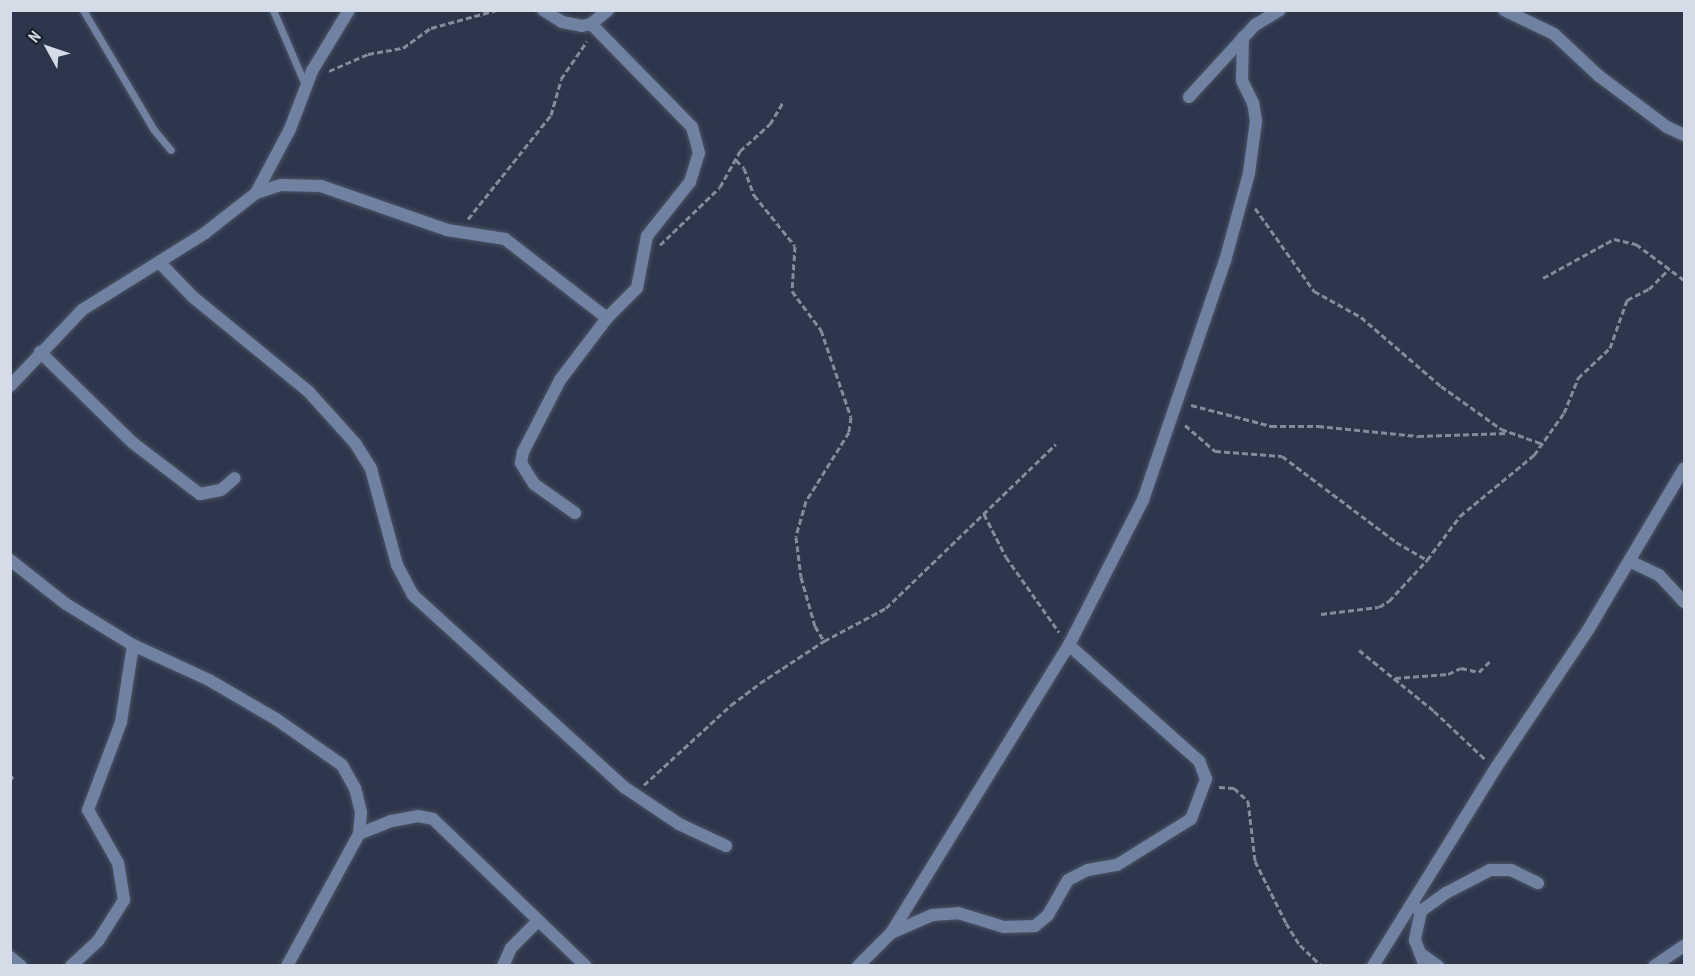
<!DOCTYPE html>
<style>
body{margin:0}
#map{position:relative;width:1695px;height:976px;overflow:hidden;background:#2d364a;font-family:"PT Sans Narrow",sans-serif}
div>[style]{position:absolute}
.path>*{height:3px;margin-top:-1.5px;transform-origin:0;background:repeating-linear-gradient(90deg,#848c9c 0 6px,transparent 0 9px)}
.roads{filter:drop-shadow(0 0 2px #4b5466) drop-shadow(0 0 2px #4b5466)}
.service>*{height:7px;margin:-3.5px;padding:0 3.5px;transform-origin:3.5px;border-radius:3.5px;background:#7181a2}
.minor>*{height:12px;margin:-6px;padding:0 6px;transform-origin:6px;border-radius:6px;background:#7181a2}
.tertiary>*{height:12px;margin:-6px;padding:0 6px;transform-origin:6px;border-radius:6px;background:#7181a2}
span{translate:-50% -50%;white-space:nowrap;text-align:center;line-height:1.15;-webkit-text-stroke:5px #1a1e27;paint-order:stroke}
.frame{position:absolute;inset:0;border:12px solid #d5dce8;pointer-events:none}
.north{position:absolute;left:18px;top:18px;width:60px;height:60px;-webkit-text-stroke:4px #1a1e27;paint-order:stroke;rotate:310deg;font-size:16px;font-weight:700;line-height:24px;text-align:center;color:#d5dce8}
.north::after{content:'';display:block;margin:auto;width:21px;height:27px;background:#d5dce8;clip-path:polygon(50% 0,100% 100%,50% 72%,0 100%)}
</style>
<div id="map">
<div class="path">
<div style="left:329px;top:71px;width:43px;rotate:-23.6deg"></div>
<div style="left:368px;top:54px;width:36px;rotate:-10deg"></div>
<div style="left:403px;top:48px;width:34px;rotate:-36deg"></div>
<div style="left:431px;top:28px;width:68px;rotate:-15.3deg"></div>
<div style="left:736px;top:160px;width:11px;rotate:45deg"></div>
<div style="left:744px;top:168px;width:29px;rotate:70deg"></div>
<div style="left:754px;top:195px;width:65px;rotate:51.2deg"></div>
<div style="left:795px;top:246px;width:45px;rotate:93.8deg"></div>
<div style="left:792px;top:291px;width:49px;rotate:53.4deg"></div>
<div style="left:821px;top:330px;width:92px;rotate:71deg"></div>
<div style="left:851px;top:417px;width:15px;rotate:98deg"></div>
<div style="left:849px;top:432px;width:81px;rotate:121.9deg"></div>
<div style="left:806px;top:501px;width:37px;rotate:106deg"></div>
<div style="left:796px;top:537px;width:40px;rotate:82.9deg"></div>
<div style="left:801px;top:577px;width:51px;rotate:74.1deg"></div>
<div style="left:815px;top:626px;width:17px;rotate:59deg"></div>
<div style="left:1255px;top:208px;width:102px;rotate:54.6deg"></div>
<div style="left:1314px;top:291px;width:54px;rotate:29deg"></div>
<div style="left:1361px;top:317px;width:106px;rotate:40.8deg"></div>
<div style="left:1441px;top:386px;width:74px;rotate:35.6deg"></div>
<div style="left:1501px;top:429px;width:45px;rotate:19.7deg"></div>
<div style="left:468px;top:219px;width:133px;rotate:-51.4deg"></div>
<div style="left:551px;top:115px;width:37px;rotate:-74deg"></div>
<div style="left:561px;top:79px;width:46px;rotate:-55.6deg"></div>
<div style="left:660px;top:245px;width:83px;rotate:-44deg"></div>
<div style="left:720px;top:187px;width:41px;rotate:-60.9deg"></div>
<div style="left:740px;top:151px;width:40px;rotate:-42deg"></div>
<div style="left:770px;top:124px;width:27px;rotate:-59deg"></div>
<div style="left:1543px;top:278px;width:81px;rotate:-28.8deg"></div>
<div style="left:1614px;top:239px;width:23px;rotate:13deg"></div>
<div style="left:1636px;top:244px;width:60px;rotate:36.9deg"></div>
<div style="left:1191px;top:405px;width:83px;rotate:14.7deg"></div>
<div style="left:1271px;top:426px;width:47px"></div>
<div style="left:1318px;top:426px;width:100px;rotate:5.7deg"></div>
<div style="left:1418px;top:436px;width:90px;rotate:-1.9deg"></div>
<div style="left:1185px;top:425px;width:40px;rotate:41deg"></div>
<div style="left:1215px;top:451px;width:67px;rotate:4.3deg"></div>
<div style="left:1282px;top:456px;width:143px;rotate:37deg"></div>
<div style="left:1396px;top:542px;width:36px;rotate:30deg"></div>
<div style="left:984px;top:514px;width:48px;rotate:62.9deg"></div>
<div style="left:1006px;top:557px;width:92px;rotate:54.8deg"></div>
<div style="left:1321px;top:614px;width:58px;rotate:-6.9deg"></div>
<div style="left:1379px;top:607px;width:12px;rotate:-31deg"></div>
<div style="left:1389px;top:601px;width:56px;rotate:-47.2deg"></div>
<div style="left:1427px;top:560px;width:55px;rotate:-53.1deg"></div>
<div style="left:1460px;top:516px;width:96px;rotate:-39.5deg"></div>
<div style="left:1534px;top:455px;width:52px;rotate:-54.5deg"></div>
<div style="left:1564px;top:413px;width:38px;rotate:-68deg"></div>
<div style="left:1578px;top:378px;width:44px;rotate:-43.2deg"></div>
<div style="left:1610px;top:348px;width:51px;rotate:-70.5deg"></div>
<div style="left:1627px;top:300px;width:25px;rotate:-27deg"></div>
<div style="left:1649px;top:289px;width:28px;rotate:-45deg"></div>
<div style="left:1359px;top:650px;width:97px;rotate:39.1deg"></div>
<div style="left:1434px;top:711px;width:70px;rotate:43.3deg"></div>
<div style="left:1395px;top:678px;width:53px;rotate:-4.3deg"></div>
<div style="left:1448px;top:674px;width:14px;rotate:-25deg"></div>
<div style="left:1461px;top:668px;width:18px;rotate:13deg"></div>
<div style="left:1479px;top:672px;width:16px;rotate:-45deg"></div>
<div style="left:10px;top:781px;width:8px;rotate:-60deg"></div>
<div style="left:644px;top:785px;width:118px;rotate:-42.6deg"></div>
<div style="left:731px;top:705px;width:36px;rotate:-37deg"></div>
<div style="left:760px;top:683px;width:77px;rotate:-33.3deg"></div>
<div style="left:824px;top:641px;width:70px;rotate:-28deg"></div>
<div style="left:886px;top:608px;width:236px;rotate:-44deg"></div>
<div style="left:1219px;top:787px;width:15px;rotate:4deg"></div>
<div style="left:1234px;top:788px;width:19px;rotate:43deg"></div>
<div style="left:1248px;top:801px;width:60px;rotate:83.3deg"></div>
<div style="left:1255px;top:861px;width:69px;rotate:63.4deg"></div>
<div style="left:1286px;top:923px;width:26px;rotate:58deg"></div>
<div style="left:1300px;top:945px;width:30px;rotate:44deg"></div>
</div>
<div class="roads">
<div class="service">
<div style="left:83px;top:10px;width:139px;rotate:59.4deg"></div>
<div style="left:154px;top:130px;width:26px;rotate:50deg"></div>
<div style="left:273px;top:10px;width:84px;rotate:66.8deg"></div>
</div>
<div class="minor">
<div style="left:543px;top:10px;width:22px;rotate:32deg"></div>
<div style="left:562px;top:22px;width:20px;rotate:11deg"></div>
<div style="left:582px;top:26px;width:9px;rotate:-13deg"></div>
<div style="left:591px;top:24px;width:22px;rotate:-39deg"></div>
<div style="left:1504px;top:10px;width:55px;rotate:25.6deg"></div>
<div style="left:1554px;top:34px;width:62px;rotate:43deg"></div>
<div style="left:1599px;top:76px;width:85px;rotate:36.9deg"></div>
<div style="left:1667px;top:127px;width:19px;rotate:25deg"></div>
<div style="left:1189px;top:97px;width:98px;rotate:-47.5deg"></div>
<div style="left:1255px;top:25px;width:29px;rotate:-31deg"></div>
<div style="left:256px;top:193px;width:72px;rotate:-62deg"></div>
<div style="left:290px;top:129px;width:62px;rotate:-69.2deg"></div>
<div style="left:312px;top:71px;width:71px;rotate:-58.8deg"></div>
<div style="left:160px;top:263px;width:47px;rotate:45.9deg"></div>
<div style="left:193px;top:297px;width:149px;rotate:39.3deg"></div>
<div style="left:308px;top:391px;width:70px;rotate:47.9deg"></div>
<div style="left:355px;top:443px;width:31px;rotate:58deg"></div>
<div style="left:371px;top:469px;width:99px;rotate:74.8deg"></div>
<div style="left:397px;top:565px;width:34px;rotate:62deg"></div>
<div style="left:413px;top:595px;width:285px;rotate:42.3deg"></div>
<div style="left:624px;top:787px;width:66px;rotate:33.9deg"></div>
<div style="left:679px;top:824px;width:52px;rotate:25.1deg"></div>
<div style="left:40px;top:352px;width:130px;rotate:44.4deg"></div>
<div style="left:133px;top:443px;width:84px;rotate:37.3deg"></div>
<div style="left:200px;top:494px;width:21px;rotate:-11deg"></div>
<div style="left:221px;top:490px;width:18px;rotate:-41deg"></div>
<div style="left:10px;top:386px;width:105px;rotate:-46.5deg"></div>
<div style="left:82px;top:310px;width:145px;rotate:-32deg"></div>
<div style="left:205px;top:233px;width:65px;rotate:-38.1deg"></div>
<div style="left:256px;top:193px;width:26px;rotate:-18deg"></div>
<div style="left:281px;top:185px;width:40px;rotate:1.4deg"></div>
<div style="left:321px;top:186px;width:133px;rotate:19.2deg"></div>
<div style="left:447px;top:230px;width:59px;rotate:8.8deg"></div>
<div style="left:505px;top:239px;width:129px;rotate:37.8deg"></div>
<div style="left:575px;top:513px;width:50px;rotate:-144.7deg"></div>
<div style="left:534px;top:484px;width:25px;rotate:-122deg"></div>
<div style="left:521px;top:463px;width:11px;rotate:-80deg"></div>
<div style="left:523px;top:452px;width:81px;rotate:-62.8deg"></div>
<div style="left:560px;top:380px;width:78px;rotate:-52.8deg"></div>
<div style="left:607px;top:318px;width:42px;rotate:-45deg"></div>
<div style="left:637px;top:288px;width:53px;rotate:-79.1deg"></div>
<div style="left:647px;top:236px;width:69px;rotate:-51.5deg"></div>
<div style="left:690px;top:182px;width:30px;rotate:-73deg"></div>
<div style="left:699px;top:153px;width:27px;rotate:-105deg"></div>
<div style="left:692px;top:127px;width:144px;rotate:-134.4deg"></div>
<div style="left:10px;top:560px;width:71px;rotate:38.2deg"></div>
<div style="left:66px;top:604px;width:79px;rotate:31.5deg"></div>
<div style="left:133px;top:645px;width:84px;rotate:24.7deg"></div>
<div style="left:209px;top:680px;width:78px;rotate:30.2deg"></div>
<div style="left:276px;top:719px;width:80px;rotate:34.9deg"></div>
<div style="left:342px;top:765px;width:26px;rotate:61deg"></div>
<div style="left:355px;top:788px;width:25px;rotate:76deg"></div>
<div style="left:361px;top:812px;width:22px;rotate:95deg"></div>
<div style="left:359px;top:834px;width:150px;rotate:118.6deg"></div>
<div style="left:1629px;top:561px;width:33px;rotate:25deg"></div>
<div style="left:1659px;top:575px;width:37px;rotate:47deg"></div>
<div style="left:359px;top:834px;width:35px;rotate:-22deg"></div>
<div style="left:392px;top:821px;width:26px;rotate:-11deg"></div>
<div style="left:418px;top:816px;width:15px;rotate:11deg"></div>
<div style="left:433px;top:819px;width:212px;rotate:43.9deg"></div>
<div style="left:1415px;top:907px;width:7px;rotate:34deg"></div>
<div style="left:1421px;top:911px;width:30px;rotate:102deg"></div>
<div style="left:1415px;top:940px;width:28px;rotate:69deg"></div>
<div style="left:1421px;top:911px;width:31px;rotate:-36deg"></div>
<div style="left:1446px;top:893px;width:50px;rotate:-27.6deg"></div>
<div style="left:1490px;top:870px;width:21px"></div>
<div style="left:1511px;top:870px;width:30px;rotate:26deg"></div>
<div style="left:891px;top:933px;width:339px;rotate:-58.3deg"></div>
<div style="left:1069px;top:645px;width:163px;rotate:-63deg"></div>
<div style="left:1143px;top:500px;width:253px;rotate:-71.1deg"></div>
<div style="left:1225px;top:261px;width:91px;rotate:-74.7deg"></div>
<div style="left:1249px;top:173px;width:52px;rotate:-82.3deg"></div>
<div style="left:1256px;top:121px;width:18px;rotate:-99deg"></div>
<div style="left:1253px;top:103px;width:25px;rotate:-116deg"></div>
<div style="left:1242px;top:80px;width:43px;rotate:-88.7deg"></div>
<div style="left:1421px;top:954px;width:21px;rotate:35deg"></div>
<div style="left:10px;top:957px;width:14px;rotate:39deg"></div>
<div style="left:71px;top:966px;width:37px;rotate:-43deg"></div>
<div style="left:98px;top:941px;width:49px;rotate:-57.6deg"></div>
<div style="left:124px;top:900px;width:37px;rotate:-99deg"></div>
<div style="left:118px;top:863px;width:61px;rotate:-119.5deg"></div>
<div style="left:88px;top:810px;width:94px;rotate:-69.4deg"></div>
<div style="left:121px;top:722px;width:78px;rotate:-81.1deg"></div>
<div style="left:503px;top:966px;width:20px;rotate:-66deg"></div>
<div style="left:511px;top:948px;width:37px;rotate:-45deg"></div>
<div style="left:858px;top:966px;width:47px;rotate:-45deg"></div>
<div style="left:891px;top:933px;width:45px;rotate:-23.7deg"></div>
<div style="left:932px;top:915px;width:26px;rotate:-4deg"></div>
<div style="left:958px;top:913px;width:48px;rotate:16.9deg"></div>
<div style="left:1004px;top:927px;width:31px;rotate:-2deg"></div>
<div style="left:1035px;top:926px;width:17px;rotate:-40deg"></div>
<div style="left:1048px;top:915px;width:40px;rotate:-60.3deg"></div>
<div style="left:1068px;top:880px;width:22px;rotate:-27deg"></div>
<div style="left:1088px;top:870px;width:29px;rotate:-10deg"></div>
<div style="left:1117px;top:865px;width:87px;rotate:-31.9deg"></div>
<div style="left:1191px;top:819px;width:43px;rotate:-69.4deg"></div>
<div style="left:1206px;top:779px;width:19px;rotate:-111deg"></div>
<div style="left:1199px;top:761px;width:174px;rotate:-138.3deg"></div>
<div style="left:1654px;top:966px;width:36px;rotate:-34deg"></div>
</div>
<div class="tertiary">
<div style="left:1373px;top:966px;width:235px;rotate:-58.2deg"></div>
<div style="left:1497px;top:766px;width:164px;rotate:-56.2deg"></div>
<div style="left:1588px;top:630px;width:188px;rotate:-59.3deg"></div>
</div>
</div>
<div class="frame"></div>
<div class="north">N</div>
</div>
